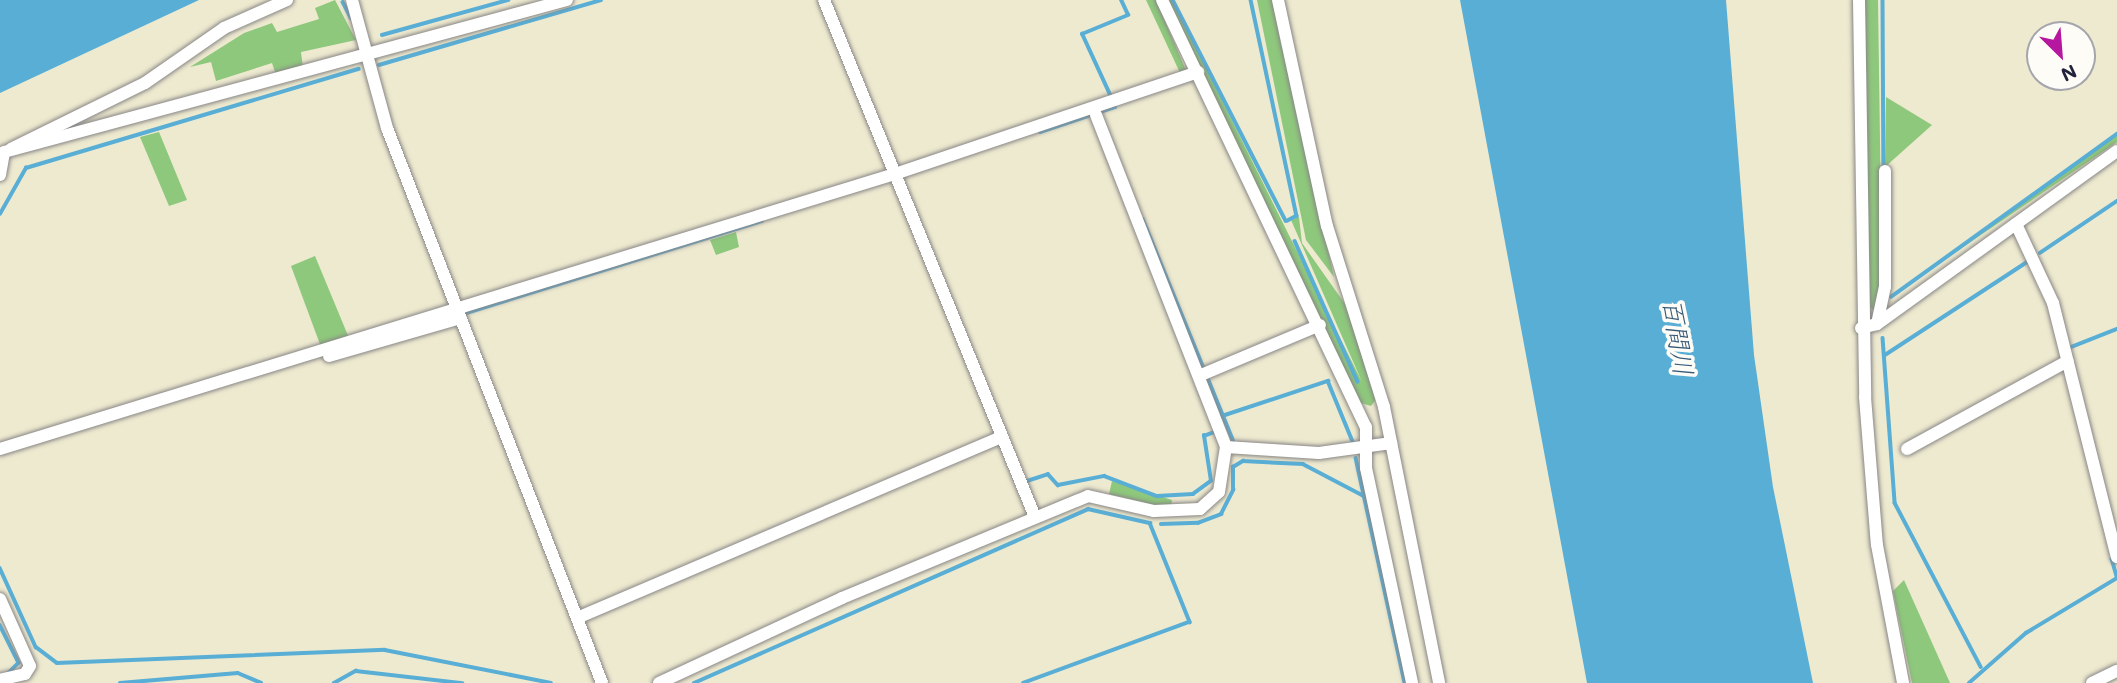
<!DOCTYPE html>
<meta charset="utf-8">
<style>
body{margin:0}
#map{position:relative;width:2117px;height:683px;overflow:hidden;background:#eeead0;font-family:Mali,"Klee One",sans-serif}
div>[style]{position:absolute}
.green>*{inset:0;background:#8ec87c}
.water>*{inset:0;background:#59aed5}
.stream>*{height:3.5px;margin:-1.75px;padding:0 1.75px;transform-origin:1.75px;border-radius:1.75px;background:#59aed5}
.roads{filter:drop-shadow(0 0 2px #888686) drop-shadow(0 0 2px #888686)}
.minor>*{height:12px;margin:-6px;padding:0 6px;transform-origin:6px;border-radius:6px;background:#fff}
span{translate:-50% -50%;white-space:nowrap;text-align:center;line-height:1.15;-webkit-text-stroke:7px #fdfcf7;paint-order:stroke}
.water-label{font-size:26px;color:#385a79;font-style:italic}
.north{position:absolute;left:2026px;top:21px;width:70px;height:70px;box-sizing:border-box;background:#fdfcf7;border:2px solid #a5a5ac;border-radius:50%;rotate:155deg;font-size:19px;font-weight:700;line-height:28px;text-align:center;color:#22223b}
.north::after{content:'';display:block;margin:auto;width:24px;height:32px;background:#b5179e;clip-path:polygon(50% 0,100% 100%,50% 72%,0 100%)}
</style>
<div id="map">
<div class="green">
<div style="clip-path:polygon(335px 0,356px 40px,301px 52px,303px 68px,276px 75px,272px 63px,216px 81px,211px 62px,190px 67px,244px 33px,272px 23px,277px 32px,319px 19px,315px 8px)"></div>
<div style="clip-path:polygon(1146px 0,1156px 0,1187px 73px,1181px 75px)"></div>
<div style="clip-path:polygon(1165px 0,1172px 0,1362px 382px,1291px 220px,1299px 217px,1302px 243px,1345px 304px,1377px 398px,1371px 406px,1361px 403px)"></div>
<div style="clip-path:polygon(1257px 0,1272px 0,1334px 277px,1306px 240px)"></div>
<div style="clip-path:polygon(1865px 0,1878px 0,1882px 282px,1875px 311px,1870px 307px)"></div>
<div style="clip-path:polygon(1886px 97px,1932px 125px,1885px 167px)"></div>
<div style="clip-path:polygon(159px 132px,187px 200px,169px 206px,140px 137px)"></div>
<div style="clip-path:polygon(2117px 134px,2117px 142px,1950px 256px)"></div>
<div style="clip-path:polygon(736px 232px,739px 247px,716px 255px,710px 240px)"></div>
<div style="clip-path:polygon(315px 256px,349px 338px,321px 347px,291px 266px)"></div>
<div style="clip-path:polygon(1112px 481px,1172px 500px,1171px 509px,1109px 494px)"></div>
<div style="clip-path:polygon(1904px 580px,1950px 683px,1912px 683px,1893px 591px)"></div>
</div>
<div class="water">
<div style="clip-path:polygon(0 0,199px 0,0 93px)"></div>
<div style="clip-path:polygon(1460px 0,1726px 0,1754px 355px,1773px 487px,1813px 683px,1587px 683px)"></div>
</div>
<div class="stream">
<div style="left:1173px;top:0;width:248px;rotate:62.9deg"></div>
<div style="left:1251px;top:0;width:221px;rotate:78deg"></div>
<div style="left:1297px;top:216px;width:10px;rotate:151deg"></div>
<div style="left:1883px;top:0;width:168px;rotate:89.7deg"></div>
<div style="left:343px;top:2px;width:18px;rotate:63deg"></div>
<div style="left:382px;top:35px;width:131px;rotate:-15.5deg"></div>
<div style="left:379px;top:65px;width:231px;rotate:-16.3deg"></div>
<div style="left:1111px;top:97px;width:69px;rotate:-114.7deg"></div>
<div style="left:1082px;top:34px;width:50px;rotate:-22.4deg"></div>
<div style="left:1128px;top:15px;width:17px;rotate:-115deg"></div>
<div style="left:1040px;top:132px;width:79px;rotate:-18.4deg"></div>
<div style="left:0;top:214px;width:53px;rotate:-60.5deg"></div>
<div style="left:26px;top:168px;width:347px;rotate:-16.6deg"></div>
<div style="left:1143px;top:219px;width:239px;rotate:67.8deg"></div>
<div style="left:1295px;top:241px;width:154px;rotate:65.9deg"></div>
<div style="left:2040px;top:253px;width:93px;rotate:-34deg"></div>
<div style="left:1891px;top:297px;width:279px;rotate:-35.8deg"></div>
<div style="left:463px;top:314px;width:313px;rotate:-17.3deg"></div>
<div style="left:1883px;top:338px;width:165px;rotate:85.8deg"></div>
<div style="left:1895px;top:503px;width:185px;rotate:62.3deg"></div>
<div style="left:2069px;top:348px;width:52px;rotate:-21.6deg"></div>
<div style="left:1885px;top:355px;width:173px;rotate:-33.2deg"></div>
<div style="left:1222px;top:416px;width:112px;rotate:-18.3deg"></div>
<div style="left:1328px;top:381px;width:68px;rotate:67.6deg"></div>
<div style="left:1356px;top:458px;width:230px;rotate:77.7deg"></div>
<div style="left:1024px;top:482px;width:25px;rotate:-18deg"></div>
<div style="left:1048px;top:474px;width:15px;rotate:48deg"></div>
<div style="left:1058px;top:485px;width:47px;rotate:-11.1deg"></div>
<div style="left:1104px;top:476px;width:57px;rotate:20.7deg"></div>
<div style="left:1157px;top:496px;width:36px;rotate:-3deg"></div>
<div style="left:1193px;top:494px;width:22px;rotate:-36deg"></div>
<div style="left:1211px;top:481px;width:46px;rotate:-98.8deg"></div>
<div style="left:1204px;top:436px;width:14px;rotate:-21deg"></div>
<div style="left:1161px;top:524px;width:37px;rotate:-2deg"></div>
<div style="left:1198px;top:523px;width:25px;rotate:-21deg"></div>
<div style="left:1221px;top:514px;width:27px;rotate:-63deg"></div>
<div style="left:1233px;top:490px;width:23px;rotate:-90deg"></div>
<div style="left:1233px;top:467px;width:12px;rotate:-31deg"></div>
<div style="left:1243px;top:461px;width:60px;rotate:2.9deg"></div>
<div style="left:1303px;top:464px;width:69px;rotate:27.7deg"></div>
<div style="left:2112px;top:559px;width:19px;rotate:74deg"></div>
<div style="left:0;top:568px;width:87px;rotate:65.5deg"></div>
<div style="left:36px;top:647px;width:26px;rotate:37deg"></div>
<div style="left:57px;top:663px;width:328px;rotate:-2.3deg"></div>
<div style="left:385px;top:650px;width:169px;rotate:11.2deg"></div>
<div style="left:0;top:625px;width:42px;rotate:63.4deg"></div>
<div style="left:19px;top:663px;width:14px;rotate:135deg"></div>
<div style="left:120px;top:683px;width:118px;rotate:-4.8deg"></div>
<div style="left:238px;top:673px;width:25px;rotate:23deg"></div>
<div style="left:334px;top:683px;width:25px;rotate:-29deg"></div>
<div style="left:356px;top:671px;width:107px;rotate:6.5deg"></div>
<div style="left:694px;top:683px;width:431px;rotate:-23.8deg"></div>
<div style="left:1088px;top:509px;width:64px;rotate:12.7deg"></div>
<div style="left:1150px;top:523px;width:107px;rotate:68deg"></div>
<div style="left:1190px;top:622px;width:177px;rotate:159.8deg"></div>
<div style="left:1969px;top:683px;width:76px;rotate:-41.3deg"></div>
<div style="left:2026px;top:633px;width:106px;rotate:-31.1deg"></div>
</div>
<div class="roads">
<div class="minor">
<div style="left:352px;top:0;width:133px;rotate:74.7deg"></div>
<div style="left:387px;top:128px;width:595px;rotate:68.82deg"></div>
<div style="left:824px;top:0;width:558px;rotate:67.8deg"></div>
<div style="left:1162px;top:0;width:473px;rotate:64.5deg"></div>
<div style="left:1366px;top:427px;width:41px;rotate:90deg"></div>
<div style="left:1366px;top:468px;width:220px;rotate:77.9deg"></div>
<div style="left:1278px;top:0;width:231px;rotate:77.8deg"></div>
<div style="left:1327px;top:226px;width:190px;rotate:72.5deg"></div>
<div style="left:1384px;top:407px;width:281px;rotate:78.7deg"></div>
<div style="left:1859px;top:0;width:397px;rotate:89.1deg"></div>
<div style="left:1865px;top:397px;width:148px;rotate:85.4deg"></div>
<div style="left:1877px;top:545px;width:140px;rotate:79.3deg"></div>
<div style="left:1096px;top:115px;width:357px;rotate:68.6deg"></div>
<div style="left:11px;top:149px;width:149px;rotate:-26.2deg"></div>
<div style="left:145px;top:83px;width:96px;rotate:-34.8deg"></div>
<div style="left:224px;top:28px;width:69px;rotate:-24deg"></div>
<div style="left:0;top:175px;width:23px;rotate:-80deg"></div>
<div style="left:4px;top:152px;width:583px;rotate:-15.11deg"></div>
<div style="left:2016px;top:224px;width:87px;rotate:64.9deg"></div>
<div style="left:2053px;top:303px;width:262px;rotate:75.9deg"></div>
<div style="left:1877px;top:324px;width:38px;rotate:-78deg"></div>
<div style="left:1885px;top:287px;width:116px;rotate:-90deg"></div>
<div style="left:1861px;top:328px;width:16px;rotate:-14deg"></div>
<div style="left:1877px;top:324px;width:296px;rotate:-35.8deg"></div>
<div style="left:329px;top:356px;width:137px;rotate:-16.1deg"></div>
<div style="left:1201px;top:375px;width:129px;rotate:-22.8deg"></div>
<div style="left:0;top:449px;width:936px;rotate:-17.08deg"></div>
<div style="left:895px;top:174px;width:320px;rotate:-18.6deg"></div>
<div style="left:1907px;top:449px;width:183px;rotate:-28.7deg"></div>
<div style="left:0;top:599px;width:73px;rotate:65.9deg"></div>
<div style="left:30px;top:666px;width:9px;rotate:122deg"></div>
<div style="left:25px;top:674px;width:26px;rotate:167deg"></div>
<div style="left:577px;top:618px;width:460px;rotate:-23.1deg"></div>
<div style="left:659px;top:683px;width:202px;rotate:-24.9deg"></div>
<div style="left:842px;top:598px;width:266px;rotate:-22.5deg"></div>
<div style="left:1088px;top:496px;width:68px;rotate:12.8deg"></div>
<div style="left:1154px;top:511px;width:46px;rotate:-2.5deg"></div>
<div style="left:1200px;top:509px;width:25px;rotate:-42deg"></div>
<div style="left:1219px;top:492px;width:46px;rotate:-81.2deg"></div>
<div style="left:1226px;top:447px;width:93px;rotate:3.7deg"></div>
<div style="left:1319px;top:453px;width:73px;rotate:-7.9deg"></div>
<div style="left:2092px;top:683px;width:28px;rotate:-26deg"></div>
</div>
</div>
<div class="water-label">
<span style="left:1678px;top:337px;rotate:81deg">百間川</span>
</div>
<div class="north">N</div>
</div>
